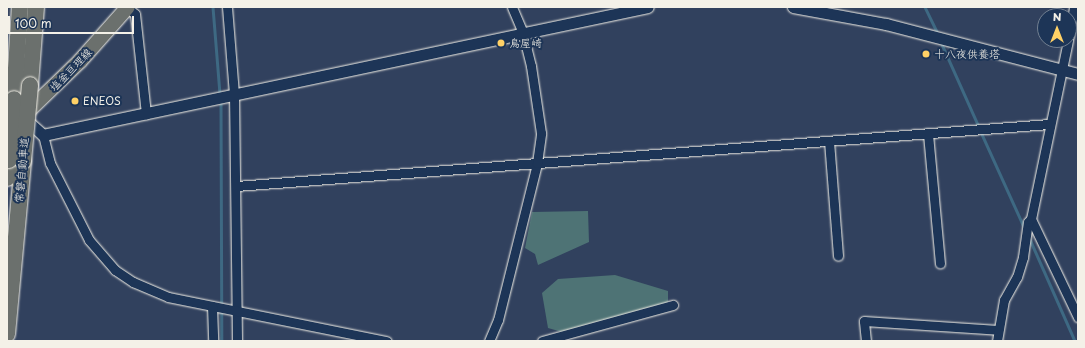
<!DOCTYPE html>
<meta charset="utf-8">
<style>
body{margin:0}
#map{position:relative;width:1085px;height:348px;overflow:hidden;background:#31415e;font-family:"Playpen Sans","Klee One",sans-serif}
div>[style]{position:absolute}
.green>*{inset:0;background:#4e7375}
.stream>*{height:2.5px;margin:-1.25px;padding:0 1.25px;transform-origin:1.25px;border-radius:1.25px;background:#3e6983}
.roads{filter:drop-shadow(0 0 1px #f4f1e8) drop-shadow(0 0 1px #f4f1e8)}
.minor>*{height:9px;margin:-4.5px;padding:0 4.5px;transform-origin:4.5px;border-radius:4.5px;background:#1d3557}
.tertiary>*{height:11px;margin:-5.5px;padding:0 5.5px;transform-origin:5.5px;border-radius:5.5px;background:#1d3557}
.primary>*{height:14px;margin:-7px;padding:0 7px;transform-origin:7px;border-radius:7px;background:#6b706d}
.motorway>*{height:16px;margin:-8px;padding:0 8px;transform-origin:8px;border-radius:8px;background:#6b706d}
.bridges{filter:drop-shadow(0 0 1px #f4f1e8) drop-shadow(0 0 1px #f4f1e8)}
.motorway-bridge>*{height:16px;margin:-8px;padding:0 8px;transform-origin:8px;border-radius:8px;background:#6b706d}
.dots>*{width:11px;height:11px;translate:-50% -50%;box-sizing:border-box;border:2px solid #1d3557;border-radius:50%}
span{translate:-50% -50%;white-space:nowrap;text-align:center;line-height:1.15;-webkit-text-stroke:4px #1d3557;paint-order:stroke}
.poi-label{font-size:11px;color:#f4f1e8}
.left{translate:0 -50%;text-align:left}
.street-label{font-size:11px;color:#f4f1e8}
.frame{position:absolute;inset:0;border:8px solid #f4f1e8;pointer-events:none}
.north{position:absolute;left:1037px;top:8px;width:40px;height:40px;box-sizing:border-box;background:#1d3557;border:1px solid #738091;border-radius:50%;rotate:0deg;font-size:11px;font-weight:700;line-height:16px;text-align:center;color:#f4f1e8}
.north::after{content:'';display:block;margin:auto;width:14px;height:18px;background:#ffd166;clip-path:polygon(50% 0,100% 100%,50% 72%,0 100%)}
.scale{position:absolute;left:8px;top:16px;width:126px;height:18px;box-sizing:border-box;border:2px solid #f4f1e8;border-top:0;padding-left:5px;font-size:12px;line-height:14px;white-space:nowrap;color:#f4f1e8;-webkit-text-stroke:3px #1d3557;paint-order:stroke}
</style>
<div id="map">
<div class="green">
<div style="clip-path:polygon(588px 211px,589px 242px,538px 265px,535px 254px,525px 248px,532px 212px)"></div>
<div style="clip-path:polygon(615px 275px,668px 291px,668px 303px,562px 332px,548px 328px,542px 293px,558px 279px)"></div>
</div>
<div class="stream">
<div style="left:213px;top:7px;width:87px;rotate:85.4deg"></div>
<div style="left:925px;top:7px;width:30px;rotate:64deg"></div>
<div style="left:941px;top:42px;width:93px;rotate:65.9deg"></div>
<div style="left:221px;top:101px;width:240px;rotate:89.8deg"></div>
<div style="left:981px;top:132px;width:104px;rotate:65.6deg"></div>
<div style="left:1029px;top:237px;width:114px;rotate:66.1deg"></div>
</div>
<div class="roads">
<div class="minor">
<div style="left:227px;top:7px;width:87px;rotate:85.4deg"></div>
<div style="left:234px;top:94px;width:247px;rotate:89.3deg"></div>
<div style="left:128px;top:8px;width:9px;rotate:41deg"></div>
<div style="left:135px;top:14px;width:101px;rotate:83.7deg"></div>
<div style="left:1069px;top:36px;width:29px;rotate:-80deg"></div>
<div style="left:928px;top:134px;width:130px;rotate:84.7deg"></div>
<div style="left:43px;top:135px;width:29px;rotate:76deg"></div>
<div style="left:50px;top:163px;width:86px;rotate:63.1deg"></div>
<div style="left:89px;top:240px;width:40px;rotate:49deg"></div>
<div style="left:115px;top:270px;width:22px;rotate:34deg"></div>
<div style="left:133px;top:282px;width:38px;rotate:23deg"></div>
<div style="left:168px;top:297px;width:223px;rotate:11.4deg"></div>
<div style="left:829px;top:141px;width:115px;rotate:85.5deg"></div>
<div style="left:236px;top:186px;width:816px;rotate:-4.36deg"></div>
<div style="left:1031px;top:219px;width:109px;rotate:64.4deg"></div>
<div style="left:212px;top:306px;width:35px;rotate:88deg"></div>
<div style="left:489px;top:341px;width:23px;rotate:-67deg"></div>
<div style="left:498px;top:320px;width:162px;rotate:-76deg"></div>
<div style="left:537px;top:163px;width:30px;rotate:-82deg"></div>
<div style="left:541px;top:133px;width:68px;rotate:-98.5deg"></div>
<div style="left:531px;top:66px;width:34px;rotate:-104deg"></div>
<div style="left:523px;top:33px;width:28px;rotate:-113deg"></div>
<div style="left:542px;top:341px;width:136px;rotate:-15.4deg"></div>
<div style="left:866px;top:341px;width:20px;rotate:-96deg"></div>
<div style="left:864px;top:321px;width:134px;rotate:3.8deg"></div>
<div style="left:997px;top:341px;width:42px;rotate:-80.3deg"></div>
<div style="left:1004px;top:300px;width:26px;rotate:-61deg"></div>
<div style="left:1017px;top:277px;width:21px;rotate:-73deg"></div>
<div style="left:1023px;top:257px;width:35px;rotate:-82deg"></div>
<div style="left:1028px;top:222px;width:4px;rotate:-45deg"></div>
<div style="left:1031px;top:219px;width:183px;rotate:-78.3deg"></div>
</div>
<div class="tertiary">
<div style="left:793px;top:7px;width:95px;rotate:10.4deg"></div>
<div style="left:886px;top:24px;width:198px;rotate:14.6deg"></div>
<div style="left:23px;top:117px;width:27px;rotate:42deg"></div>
<div style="left:43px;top:135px;width:618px;rotate:-11.95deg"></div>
</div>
<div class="primary">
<div style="left:22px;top:117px;width:81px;rotate:-44deg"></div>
<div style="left:80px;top:61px;width:72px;rotate:-48.4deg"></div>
</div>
<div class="motorway">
<div style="left:30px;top:85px;width:78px;rotate:-85.6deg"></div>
<div style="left:14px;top:99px;width:92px;rotate:-86.3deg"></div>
<div style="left:7px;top:178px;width:18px;rotate:-84deg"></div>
<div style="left:7px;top:334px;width:174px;rotate:-84.7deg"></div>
</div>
</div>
<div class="bridges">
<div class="motorway-bridge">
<div style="left:9px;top:160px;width:61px;rotate:-85.3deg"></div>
<div style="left:23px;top:161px;width:76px;rotate:-84.7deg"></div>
</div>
</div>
<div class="dots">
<div style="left:501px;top:43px;background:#ffd166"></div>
<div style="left:926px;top:54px;background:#ffd166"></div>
<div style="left:75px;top:101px;background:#ffd166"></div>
</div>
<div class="poi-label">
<span class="left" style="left:509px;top:43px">鳥屋崎</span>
<span class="left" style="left:934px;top:54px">十八夜供養塔</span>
<span class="left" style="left:83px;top:101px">ENEOS</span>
</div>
<div class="street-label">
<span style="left:71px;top:70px;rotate:-46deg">塩釜亘理線</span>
<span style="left:22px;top:170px;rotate:-85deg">常磐自動車道</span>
</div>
<div class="frame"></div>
<div class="north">N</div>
<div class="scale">100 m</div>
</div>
